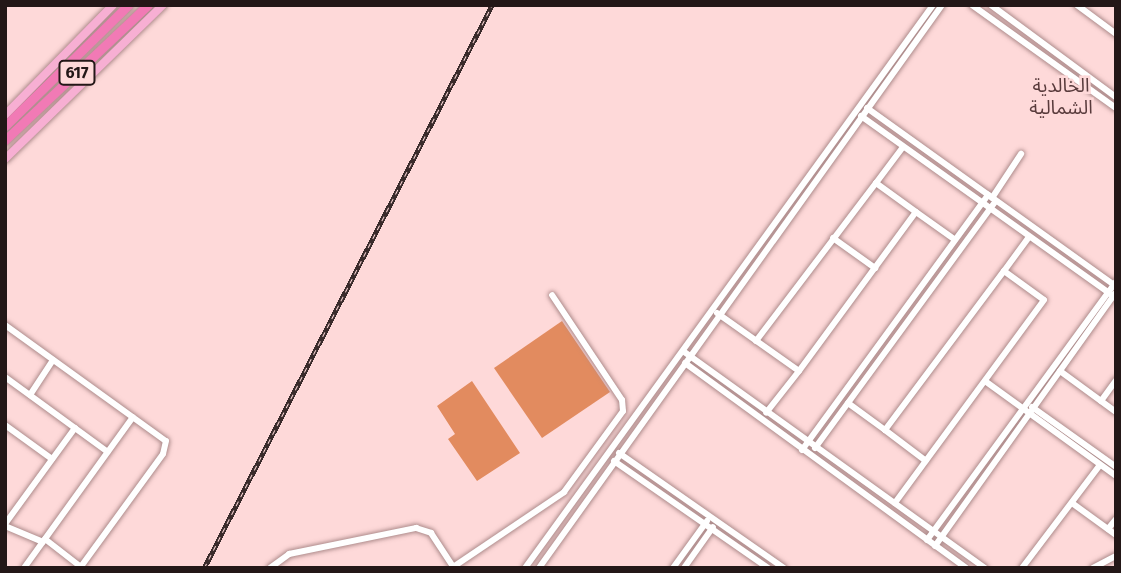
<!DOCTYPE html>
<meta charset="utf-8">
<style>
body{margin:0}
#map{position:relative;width:1121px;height:573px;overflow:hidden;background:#fed9d9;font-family:"Fira Sans","Noto Sans Arabic",sans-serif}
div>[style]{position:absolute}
.building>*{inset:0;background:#e28b5f}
.roads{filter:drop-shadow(0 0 2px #ae8c8c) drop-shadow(0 0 2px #ae8c8c)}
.minor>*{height:6px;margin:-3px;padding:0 3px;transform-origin:3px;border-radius:3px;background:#fff}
.major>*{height:8px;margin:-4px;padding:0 4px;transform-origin:4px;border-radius:4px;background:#f7afd3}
.highway>*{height:9px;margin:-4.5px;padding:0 4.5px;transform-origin:4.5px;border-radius:4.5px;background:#f17ab5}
.rail>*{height:4.5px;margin-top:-2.25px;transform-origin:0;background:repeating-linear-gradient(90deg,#fed9d9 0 5px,#3a2b2b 0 10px);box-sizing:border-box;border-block:2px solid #3a2b2b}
span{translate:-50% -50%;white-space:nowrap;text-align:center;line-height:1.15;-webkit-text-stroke:5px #fed9d9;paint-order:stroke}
.shield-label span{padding:2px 5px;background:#fed9d9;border:2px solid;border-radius:5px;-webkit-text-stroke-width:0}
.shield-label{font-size:16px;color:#231717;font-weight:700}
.neighbourhood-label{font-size:19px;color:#593b3c}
.frame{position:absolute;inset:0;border:7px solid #231717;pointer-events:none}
</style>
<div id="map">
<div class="building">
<div style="clip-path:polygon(562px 321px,610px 392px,542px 438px,494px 368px)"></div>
<div style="clip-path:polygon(472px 381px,520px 453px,477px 481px,448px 439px,455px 434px,437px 406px)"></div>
</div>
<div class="roads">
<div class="minor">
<div style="left:972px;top:5px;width:177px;rotate:35.6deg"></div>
<div style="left:991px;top:5px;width:155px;rotate:36.4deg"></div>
<div style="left:1077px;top:5px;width:49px;rotate:36.6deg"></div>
<div style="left:867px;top:108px;width:306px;rotate:35.6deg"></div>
<div style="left:861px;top:116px;width:313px;rotate:35.5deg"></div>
<div style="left:903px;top:147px;width:45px;rotate:126.9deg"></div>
<div style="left:876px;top:183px;width:49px;rotate:35.9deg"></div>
<div style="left:992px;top:198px;width:53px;rotate:-56.6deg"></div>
<div style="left:833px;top:238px;width:52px;rotate:35.5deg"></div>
<div style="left:1004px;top:271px;width:42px;rotate:-53.7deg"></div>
<div style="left:717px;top:313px;width:100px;rotate:35.3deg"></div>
<div style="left:799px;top:371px;width:53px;rotate:128.2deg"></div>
<div style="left:5px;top:325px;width:198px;rotate:35.8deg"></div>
<div style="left:166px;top:441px;width:13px;rotate:103deg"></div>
<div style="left:163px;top:454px;width:141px;rotate:126.1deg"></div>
<div style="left:756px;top:341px;width:198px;rotate:-52.8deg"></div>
<div style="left:683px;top:351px;width:372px;rotate:35.7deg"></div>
<div style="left:685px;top:363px;width:348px;rotate:36.1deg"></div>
<div style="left:799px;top:371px;width:197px;rotate:-53.7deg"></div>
<div style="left:916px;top:212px;width:47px;rotate:35.4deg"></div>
<div style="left:1060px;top:371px;width:69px;rotate:36.2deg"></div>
<div style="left:5px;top:377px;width:127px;rotate:36.1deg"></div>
<div style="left:985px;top:381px;width:162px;rotate:35.9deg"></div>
<div style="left:30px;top:395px;width:42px;rotate:-56.7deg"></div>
<div style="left:1101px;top:401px;width:26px;rotate:-54deg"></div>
<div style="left:848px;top:403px;width:46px;rotate:36.1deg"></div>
<div style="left:885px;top:430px;width:199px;rotate:-53.2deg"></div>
<div style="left:1004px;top:271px;width:49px;rotate:35.9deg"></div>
<div style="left:1044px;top:300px;width:252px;rotate:126.3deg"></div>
<div style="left:1032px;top:407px;width:103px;rotate:35.5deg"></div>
<div style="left:5px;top:425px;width:58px;rotate:35.9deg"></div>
<div style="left:885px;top:430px;width:51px;rotate:37.1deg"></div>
<div style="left:815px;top:448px;width:306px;rotate:-53.8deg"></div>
<div style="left:802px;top:450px;width:316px;rotate:-53.9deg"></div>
<div style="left:619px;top:453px;width:201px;rotate:34.9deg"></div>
<div style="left:614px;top:461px;width:188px;rotate:34.8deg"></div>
<div style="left:1072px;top:503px;width:54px;rotate:36deg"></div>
<div style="left:5px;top:524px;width:119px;rotate:-53.9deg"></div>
<div style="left:5px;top:526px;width:41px;rotate:22.8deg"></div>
<div style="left:1108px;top:529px;width:13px;rotate:-51deg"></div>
<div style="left:45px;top:539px;width:46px;rotate:37.9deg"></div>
<div style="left:927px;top:540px;width:320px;rotate:-53.8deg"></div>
<div style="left:935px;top:546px;width:310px;rotate:-54.5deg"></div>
<div style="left:453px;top:567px;width:134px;rotate:-34deg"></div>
<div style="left:564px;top:492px;width:100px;rotate:-53.9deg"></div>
<div style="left:623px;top:411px;width:11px;rotate:-95deg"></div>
<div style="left:622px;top:400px;width:126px;rotate:-123.7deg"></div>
<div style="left:24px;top:568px;width:186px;rotate:-54.2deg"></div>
<div style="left:270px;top:568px;width:24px;rotate:-36deg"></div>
<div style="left:289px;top:554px;width:130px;rotate:-11.6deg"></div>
<div style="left:416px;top:528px;width:16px;rotate:18deg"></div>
<div style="left:431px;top:533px;width:42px;rotate:56.7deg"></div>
<div style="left:525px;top:568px;width:695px;rotate:-54.07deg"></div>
<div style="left:539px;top:568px;width:692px;rotate:-54.4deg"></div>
<div style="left:673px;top:568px;width:58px;rotate:-54.1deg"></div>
<div style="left:684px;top:568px;width:50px;rotate:-54.7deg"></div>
<div style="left:1022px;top:568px;width:129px;rotate:-52.9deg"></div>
<div style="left:1093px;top:568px;width:26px;rotate:-28deg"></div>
</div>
<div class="major">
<div style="left:5px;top:115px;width:154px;rotate:-45.5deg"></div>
<div style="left:5px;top:159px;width:221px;rotate:-44.3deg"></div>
</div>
<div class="highway">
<div style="left:5px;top:126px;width:173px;rotate:-44.5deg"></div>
<div style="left:5px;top:140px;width:197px;rotate:-43.4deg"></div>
</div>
</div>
<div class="rail">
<div style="left:204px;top:568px;width:632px;rotate:-62.91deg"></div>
</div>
<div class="shield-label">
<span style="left:77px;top:73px">617</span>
</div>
<div class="neighbourhood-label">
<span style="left:1061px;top:97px">الخالدية<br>الشمالية</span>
</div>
<div class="frame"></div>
</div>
